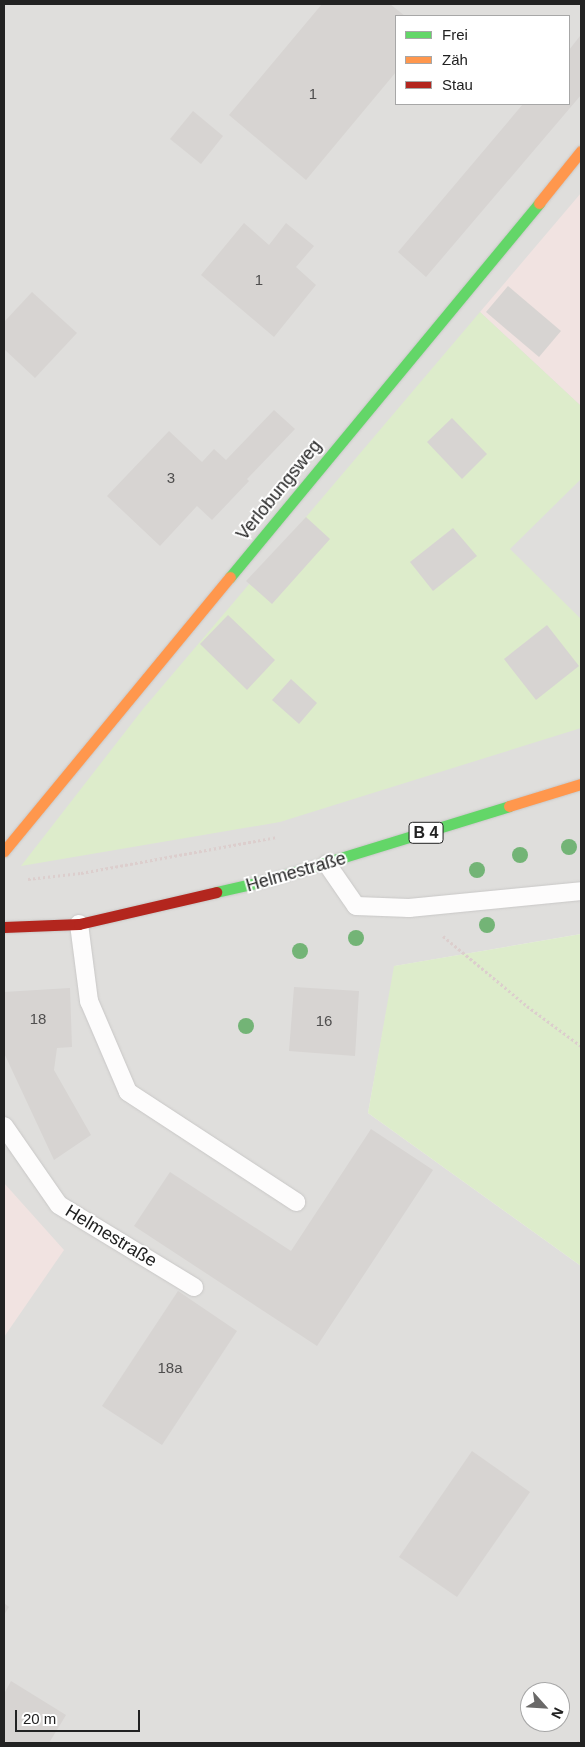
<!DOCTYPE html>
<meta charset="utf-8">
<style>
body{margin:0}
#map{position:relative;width:585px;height:1747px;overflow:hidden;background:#f0eeeb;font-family:Helvetica,sans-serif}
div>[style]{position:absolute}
.residential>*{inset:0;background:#dfdedc}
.commercial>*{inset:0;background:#f1e3e1}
.grass>*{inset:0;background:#ddeccb}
.building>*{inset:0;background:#d7d4d2}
.path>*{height:3px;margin-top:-1.5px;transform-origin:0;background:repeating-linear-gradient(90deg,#dccecd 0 2.5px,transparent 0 5px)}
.roads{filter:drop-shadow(0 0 1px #c9c8c7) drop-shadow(0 0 1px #c9c8c7)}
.lane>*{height:18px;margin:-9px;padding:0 9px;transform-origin:9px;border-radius:9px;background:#fdfcfc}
.fast>*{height:11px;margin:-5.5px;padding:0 5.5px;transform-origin:5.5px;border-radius:5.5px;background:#63d668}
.slow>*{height:11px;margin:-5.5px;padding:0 5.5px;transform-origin:5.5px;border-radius:5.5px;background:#ff974d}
.jam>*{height:11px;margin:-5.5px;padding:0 5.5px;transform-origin:5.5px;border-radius:5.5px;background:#b3261e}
.trees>*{width:16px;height:16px;margin:-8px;border-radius:50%;background:#73b476}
span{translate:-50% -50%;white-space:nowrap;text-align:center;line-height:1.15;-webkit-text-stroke:4px #fff;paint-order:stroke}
.number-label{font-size:15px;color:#4f4e4e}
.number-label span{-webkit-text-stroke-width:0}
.shield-label span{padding:1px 4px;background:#fff;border:1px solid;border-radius:4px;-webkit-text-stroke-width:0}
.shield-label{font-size:16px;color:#222;font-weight:700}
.street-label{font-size:18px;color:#222}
.frame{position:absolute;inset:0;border:5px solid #222;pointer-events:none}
.legend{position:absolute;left:395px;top:15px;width:175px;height:90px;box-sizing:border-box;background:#fff;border:1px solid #a7a7a7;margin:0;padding:6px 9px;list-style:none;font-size:15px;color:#222}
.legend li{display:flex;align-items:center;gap:10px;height:25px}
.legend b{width:25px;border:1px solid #a7a7a7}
.north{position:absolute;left:520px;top:1682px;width:50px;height:50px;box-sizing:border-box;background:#fff;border:1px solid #a7a7a7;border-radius:50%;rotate:116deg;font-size:14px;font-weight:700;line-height:20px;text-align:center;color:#222}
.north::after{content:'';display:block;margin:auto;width:18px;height:22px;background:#6a6968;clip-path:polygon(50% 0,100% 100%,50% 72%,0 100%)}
.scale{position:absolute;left:15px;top:1710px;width:125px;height:22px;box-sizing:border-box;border:2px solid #222;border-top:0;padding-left:6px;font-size:15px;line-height:18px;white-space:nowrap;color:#222;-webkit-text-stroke:4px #fff;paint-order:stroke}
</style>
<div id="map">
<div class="residential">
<div style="clip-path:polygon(evenodd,4px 4px,581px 4px,581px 934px,395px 966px,368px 1113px,581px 1266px,581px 1743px,4px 1743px,4px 4px,396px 16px,569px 16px,569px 104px,396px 104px,396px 16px,4px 4px,530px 1692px,560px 1692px,560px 1722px,530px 1722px,530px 1692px)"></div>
</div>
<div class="commercial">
<div style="clip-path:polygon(581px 193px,581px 406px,480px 312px)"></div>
<div style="clip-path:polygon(4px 1183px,64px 1250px,4px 1337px)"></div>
</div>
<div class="grass">
<div style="clip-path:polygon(480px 312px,581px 406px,581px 479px,510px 549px,581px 619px,581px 728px,280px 822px,21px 866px,143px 709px)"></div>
<div style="clip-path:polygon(581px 934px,581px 1266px,368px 1113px,394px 966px)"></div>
</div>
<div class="building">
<div style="clip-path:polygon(322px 4px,390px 4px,405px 16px,396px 16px,396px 72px,306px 180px,229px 115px)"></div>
<div style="clip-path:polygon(580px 36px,581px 95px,426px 277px,398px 252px,523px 104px,569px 104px,569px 50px)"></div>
<div style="clip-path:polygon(193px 111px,223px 136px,201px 164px,170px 139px)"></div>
<div style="clip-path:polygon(244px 223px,269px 245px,286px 223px,314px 246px,296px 267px,316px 285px,274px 337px,201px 275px)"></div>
<div style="clip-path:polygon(508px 286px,561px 331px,539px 357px,486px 312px)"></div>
<div style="clip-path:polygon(32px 292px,77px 333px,35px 378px,4px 349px,4px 322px)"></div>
<div style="clip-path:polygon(274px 410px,295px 429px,247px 479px,249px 481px,212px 520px,197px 506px,160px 546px,107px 496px,169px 431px,202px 462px,214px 449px,226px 460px)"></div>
<div style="clip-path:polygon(452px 418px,487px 454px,462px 479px,427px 442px)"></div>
<div style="clip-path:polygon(306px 517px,330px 539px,272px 604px,246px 581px)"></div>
<div style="clip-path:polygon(453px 528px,477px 556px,433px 591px,410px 562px)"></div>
<div style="clip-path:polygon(228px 615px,275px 660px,247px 690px,200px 644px)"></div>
<div style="clip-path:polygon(547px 625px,579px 666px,536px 700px,504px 659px)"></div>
<div style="clip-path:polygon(291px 679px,317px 703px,299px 724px,272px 700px)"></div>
<div style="clip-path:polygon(294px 987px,359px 991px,355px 1056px,289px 1051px)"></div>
<div style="clip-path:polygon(70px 988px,72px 1047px,57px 1048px,54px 1070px,91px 1135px,54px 1160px,4px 1053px,4px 992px)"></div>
<div style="clip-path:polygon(371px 1129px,433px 1170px,317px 1346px,134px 1226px,170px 1172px,291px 1251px)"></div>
<div style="clip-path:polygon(178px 1291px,237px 1331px,162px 1445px,102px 1406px)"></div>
<div style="clip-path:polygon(472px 1451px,530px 1492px,457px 1597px,399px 1557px)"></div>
<div style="clip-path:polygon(4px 1603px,9px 1607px,4px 1615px)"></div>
<div style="clip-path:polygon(11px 1681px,66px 1715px,49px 1743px,8px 1743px,4px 1741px,4px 1694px)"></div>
</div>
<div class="path">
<div style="left:28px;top:879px;width:53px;rotate:-6.5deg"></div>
<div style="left:81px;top:873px;width:200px;rotate:-10.4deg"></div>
<div style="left:443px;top:936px;width:109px;rotate:39.8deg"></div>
<div style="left:527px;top:1006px;width:67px;rotate:36.5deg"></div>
<div style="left:577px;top:1743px;width:4px;rotate:-27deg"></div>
</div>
<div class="roads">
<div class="lane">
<div style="left:327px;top:864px;width:51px;rotate:55.4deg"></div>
<div style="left:356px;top:906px;width:53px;rotate:2.2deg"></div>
<div style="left:409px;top:908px;width:173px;rotate:-5.6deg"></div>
<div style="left:79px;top:924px;width:78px;rotate:82.6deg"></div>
<div style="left:89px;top:1001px;width:99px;rotate:66.8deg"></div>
<div style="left:128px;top:1092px;width:201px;rotate:33.2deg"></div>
<div style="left:4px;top:1126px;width:96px;rotate:55.2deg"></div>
<div style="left:59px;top:1205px;width:158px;rotate:31.3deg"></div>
</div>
<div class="fast">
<div style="left:230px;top:577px;width:485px;rotate:-50.4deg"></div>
<div style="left:216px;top:892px;width:54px;rotate:-12.8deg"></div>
<div style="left:269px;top:880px;width:251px;rotate:-17.1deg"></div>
</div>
<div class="slow">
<div style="left:539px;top:203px;width:67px;rotate:-51.1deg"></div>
<div style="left:509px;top:806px;width:75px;rotate:-17deg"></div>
<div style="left:4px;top:851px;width:355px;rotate:-50.5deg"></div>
</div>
<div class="jam">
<div style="left:4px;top:927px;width:75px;rotate:-2.3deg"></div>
<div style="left:79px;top:924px;width:141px;rotate:-13.1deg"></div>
</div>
</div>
<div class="trees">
<div style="left:569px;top:847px"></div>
<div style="left:520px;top:855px"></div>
<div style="left:477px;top:870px"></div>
<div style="left:487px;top:925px"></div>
<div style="left:356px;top:938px"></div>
<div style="left:300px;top:951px"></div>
<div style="left:246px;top:1026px"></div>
</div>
<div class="number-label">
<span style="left:313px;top:94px">1</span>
<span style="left:259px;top:280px">1</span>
<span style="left:171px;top:478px">3</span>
<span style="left:38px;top:1019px">18</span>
<span style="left:324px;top:1021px">16</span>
<span style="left:170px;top:1368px">18a</span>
</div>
<div class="shield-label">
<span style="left:426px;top:833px">B 4</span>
</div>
<div class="street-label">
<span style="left:279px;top:490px;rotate:-51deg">Verlobungsweg</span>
<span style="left:296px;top:872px;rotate:-16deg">Helmestraße</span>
<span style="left:111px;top:1236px;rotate:31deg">Helmestraße</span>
</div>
<div class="frame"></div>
<ul class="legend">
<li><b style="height:6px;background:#63d668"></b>Frei</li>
<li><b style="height:6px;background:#ff974d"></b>Zäh</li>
<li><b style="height:6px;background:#b3261e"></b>Stau</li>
</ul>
<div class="north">N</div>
<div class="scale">20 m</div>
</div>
